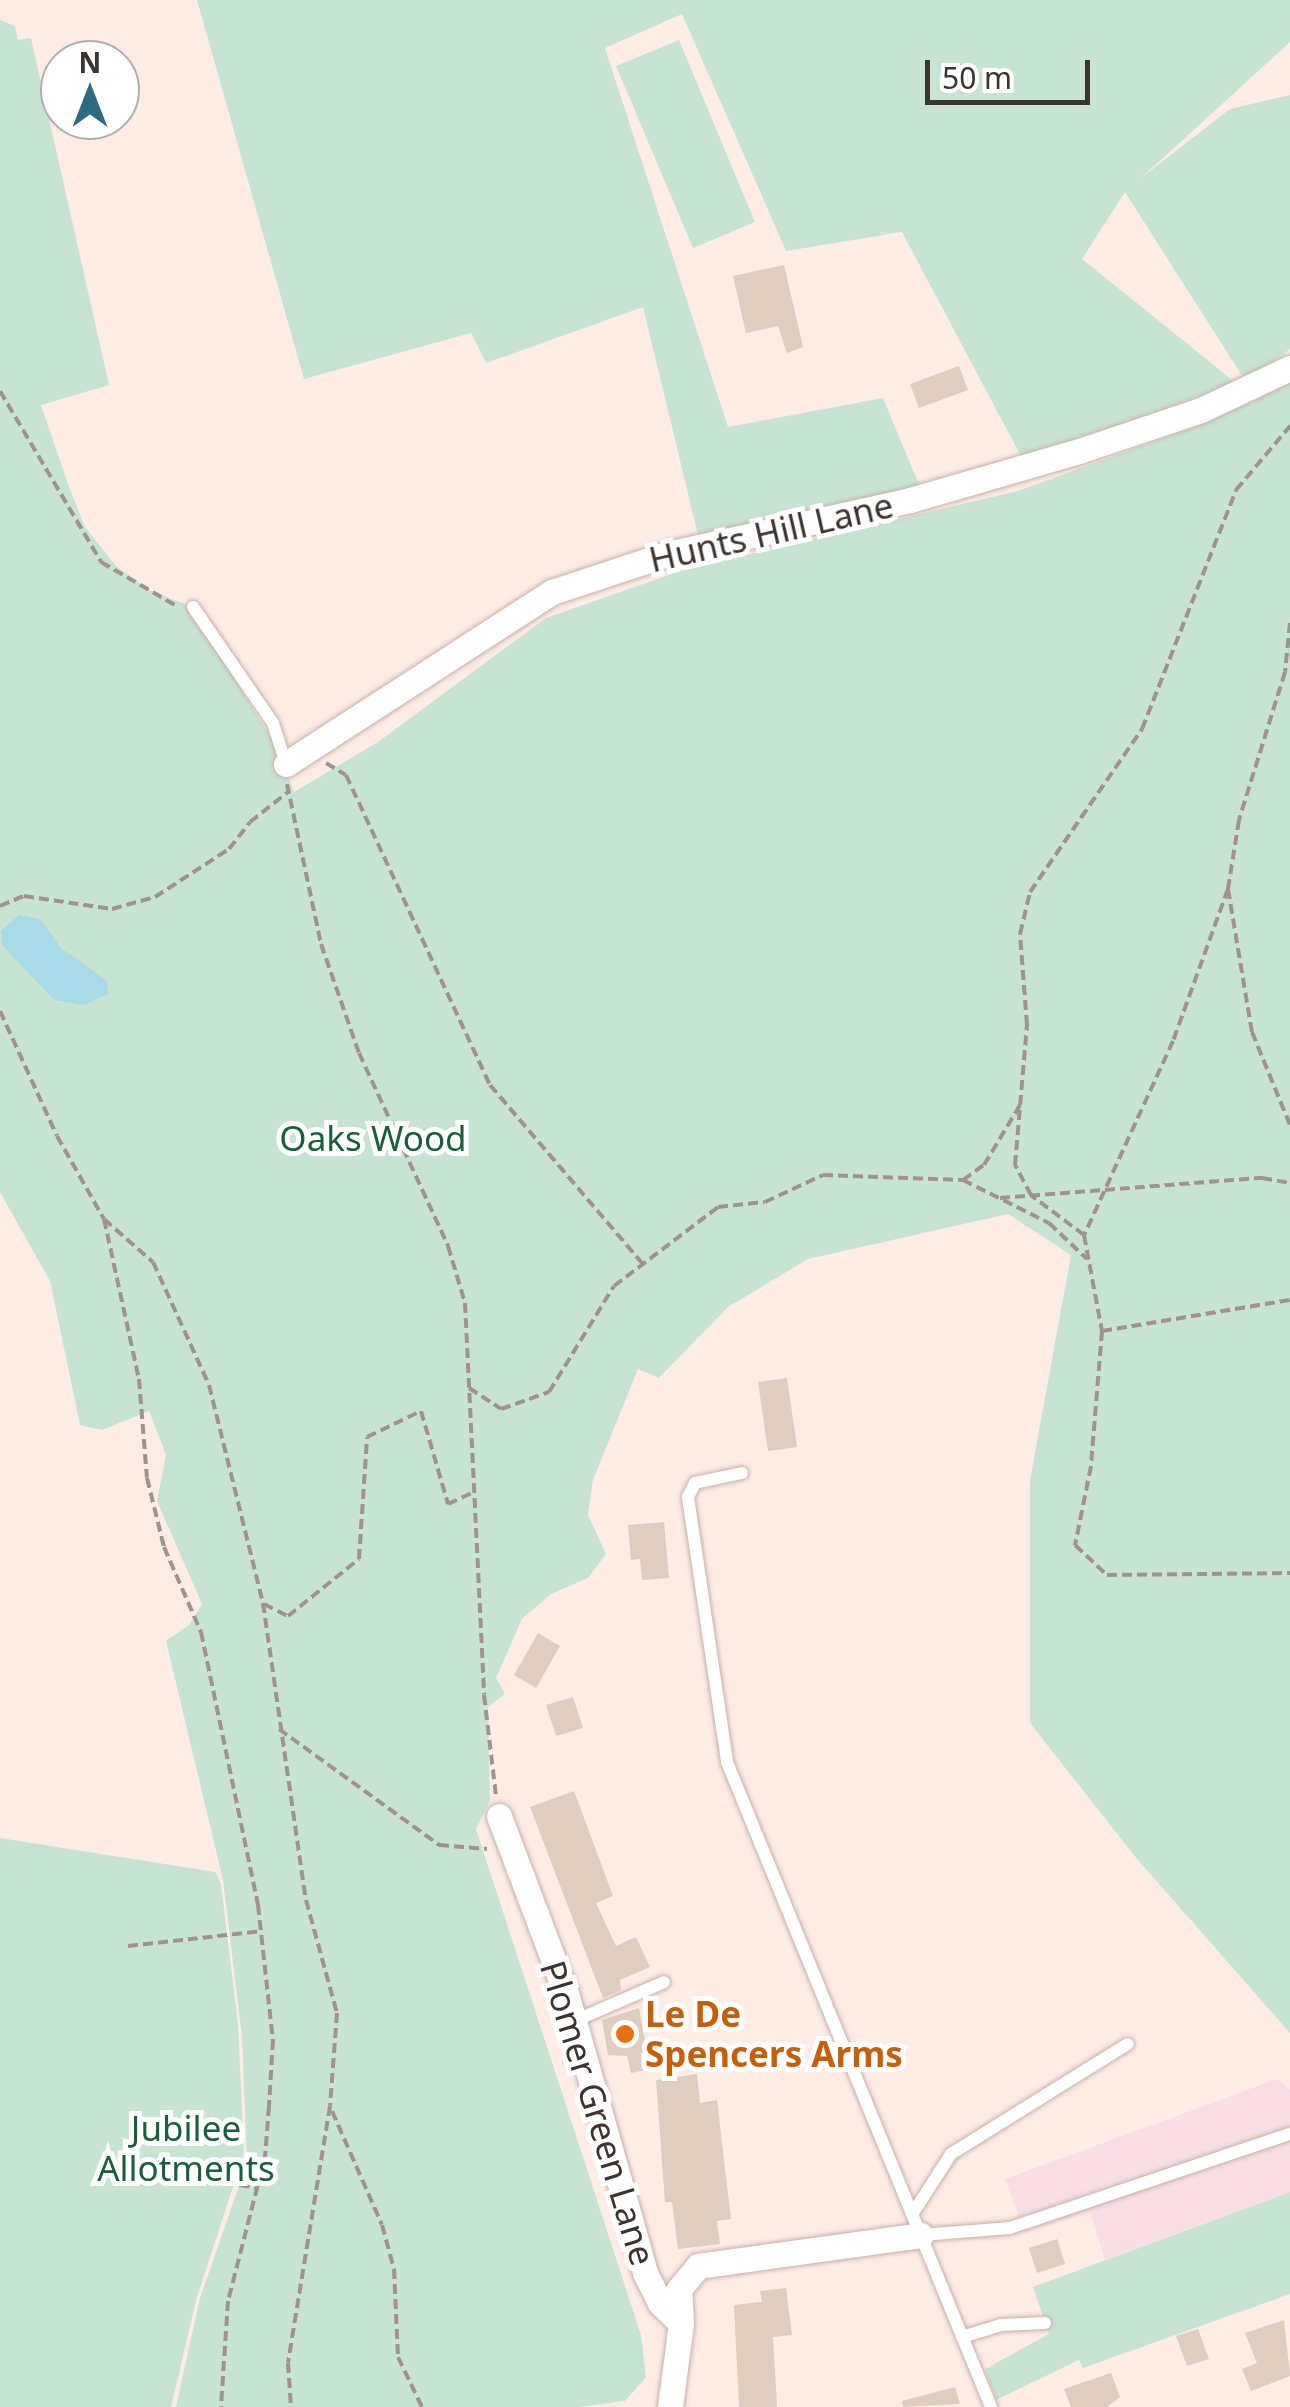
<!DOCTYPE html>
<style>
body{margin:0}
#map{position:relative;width:1290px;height:2407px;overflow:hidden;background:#feece5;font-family:"Noto Sans",sans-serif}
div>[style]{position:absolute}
.commercial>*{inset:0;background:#f9dfe5}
.green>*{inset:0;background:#c7e4d2}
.water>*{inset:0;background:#a7d9e7}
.building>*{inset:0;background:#decec0}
.path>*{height:4px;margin-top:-2px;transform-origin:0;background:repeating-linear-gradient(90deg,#a0938d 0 10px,transparent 0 15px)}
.roads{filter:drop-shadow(0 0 2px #c5b1a8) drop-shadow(0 0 2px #c5b1a8)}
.lane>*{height:12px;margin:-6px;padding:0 6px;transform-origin:6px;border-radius:6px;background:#fff}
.street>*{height:25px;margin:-12.5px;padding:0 12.5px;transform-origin:12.5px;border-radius:12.5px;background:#fff}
.dots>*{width:28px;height:28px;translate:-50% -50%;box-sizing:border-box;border:5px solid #fff;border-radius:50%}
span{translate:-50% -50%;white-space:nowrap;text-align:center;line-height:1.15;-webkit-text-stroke:10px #fff;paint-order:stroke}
.street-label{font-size:35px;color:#3b332f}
.park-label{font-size:35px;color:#1b5d3d}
.food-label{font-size:35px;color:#c56008;font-weight:700}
.left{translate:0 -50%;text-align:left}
.north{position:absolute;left:40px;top:40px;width:100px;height:100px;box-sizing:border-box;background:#fff;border:2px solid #b1adac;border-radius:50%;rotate:0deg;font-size:28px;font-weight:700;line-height:40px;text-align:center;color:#3b332f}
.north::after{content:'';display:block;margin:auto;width:35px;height:45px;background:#2b6a7f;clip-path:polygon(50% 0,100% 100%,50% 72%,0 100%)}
.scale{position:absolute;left:925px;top:60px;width:165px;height:45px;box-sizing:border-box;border:5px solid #3b332f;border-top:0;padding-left:12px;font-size:30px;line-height:35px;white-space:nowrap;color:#3b332f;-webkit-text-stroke:8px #fff;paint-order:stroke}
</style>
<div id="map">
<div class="commercial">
<div style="clip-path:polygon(1277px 2079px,1290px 2090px,1290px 2192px,1105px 2260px,1090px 2211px,1025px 2233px,1005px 2179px)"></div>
</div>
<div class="green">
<div style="clip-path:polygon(197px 0,1290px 0,1290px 42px,1141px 178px,1230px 109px,1290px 95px,1290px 349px,1246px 382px,1125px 192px,1082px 259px,1236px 383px,1023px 460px,902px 232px,786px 251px,682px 14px,605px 48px,728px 427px,883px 398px,920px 487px,698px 535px,643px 307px,486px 363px,471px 333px,304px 379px)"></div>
<div style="clip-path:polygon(0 20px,15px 26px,18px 40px,31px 38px,109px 385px,41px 405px,69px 487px,85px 527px,116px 566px,151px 591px,188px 605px,274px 742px,294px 792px,378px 742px,546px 618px,686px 569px,1018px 491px,1207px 422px,1290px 382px,1290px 2033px,1137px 1859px,1030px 1723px,1030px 1480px,1071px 1255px,1008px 1214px,808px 1259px,728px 1307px,659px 1378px,638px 1369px,593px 1480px,588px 1515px,606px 1554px,588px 1578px,551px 1594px,522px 1619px,496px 1678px,505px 1694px,488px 1707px,490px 1801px,476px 1829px,641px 2335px,646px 2377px,625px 2401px,578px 2407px,176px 2407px,200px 2298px,247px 2163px,242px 2037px,223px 1880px,166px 1641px,189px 1625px,202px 1604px,157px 1501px,166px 1455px,149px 1411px,102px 1430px,80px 1425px,50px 1281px,0 1192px)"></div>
<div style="clip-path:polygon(679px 40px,755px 222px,693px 248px,616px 66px)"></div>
<div style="clip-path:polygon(0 1838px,215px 1872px,221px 1884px,238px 2024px,244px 2153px,197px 2297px,171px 2407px,0 2407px)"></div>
<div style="clip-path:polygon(1290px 2192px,1290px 2294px,1083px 2368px,1079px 2360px,996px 2400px,985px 2369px,1049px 2334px,1033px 2287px)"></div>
</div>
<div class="water">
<div style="clip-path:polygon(19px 915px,40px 919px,61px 948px,107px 981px,108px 994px,84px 1005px,54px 1000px,3px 946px,1px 931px)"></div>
</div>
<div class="building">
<div style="clip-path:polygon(784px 265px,803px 347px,787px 353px,778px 326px,746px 333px,733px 276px)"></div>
<div style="clip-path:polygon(959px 366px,968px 390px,919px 408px,910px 384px)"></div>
<div style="clip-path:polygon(787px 1378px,797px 1447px,768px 1451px,758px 1382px)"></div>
<div style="clip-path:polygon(664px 1522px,669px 1578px,642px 1580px,640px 1559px,631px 1560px,628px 1525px)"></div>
<div style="clip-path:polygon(538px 1633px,560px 1646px,536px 1688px,514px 1675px)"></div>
<div style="clip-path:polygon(573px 1697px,583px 1728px,556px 1736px,546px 1705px)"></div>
<div style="clip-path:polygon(574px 1791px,613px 1896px,596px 1903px,616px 1946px,636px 1937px,650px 1967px,620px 1980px,621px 1990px,603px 1998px,530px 1807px)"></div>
<div style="clip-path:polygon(639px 2008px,650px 2069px,631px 2073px,627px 2056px,608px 2055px,602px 2020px)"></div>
<div style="clip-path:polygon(697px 2074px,700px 2103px,717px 2100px,731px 2219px,717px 2221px,720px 2244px,678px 2249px,672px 2202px,665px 2202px,656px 2080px)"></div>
<div style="clip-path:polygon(1057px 2239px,1065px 2264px,1037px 2273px,1029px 2248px)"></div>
<div style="clip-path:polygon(786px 2288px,792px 2335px,773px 2337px,777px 2407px,739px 2407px,734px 2305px,762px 2302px,760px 2291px)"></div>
<div style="clip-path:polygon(1284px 2320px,1290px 2376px,1251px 2391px,1242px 2369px,1257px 2363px,1245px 2333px)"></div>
<div style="clip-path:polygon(1198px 2329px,1209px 2359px,1187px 2366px,1176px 2336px)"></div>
<div style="clip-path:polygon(1111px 2373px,1120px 2397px,1107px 2407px,1071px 2407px,1064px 2389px)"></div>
<div style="clip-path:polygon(955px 2387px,960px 2404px,903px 2407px,902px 2401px)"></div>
</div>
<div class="path">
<div style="left:0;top:391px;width:199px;rotate:59.4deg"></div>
<div style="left:101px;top:562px;width:86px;rotate:30.2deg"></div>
<div style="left:1290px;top:623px;width:49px;rotate:95.8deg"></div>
<div style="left:1285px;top:672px;width:155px;rotate:107.3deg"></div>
<div style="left:1239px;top:820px;width:70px;rotate:99.1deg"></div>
<div style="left:1228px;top:889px;width:145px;rotate:80.5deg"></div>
<div style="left:1252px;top:1032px;width:100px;rotate:67.8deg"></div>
<div style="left:326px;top:763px;width:23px;rotate:31deg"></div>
<div style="left:346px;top:775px;width:342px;rotate:65.1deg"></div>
<div style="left:490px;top:1085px;width:235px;rotate:49.5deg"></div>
<div style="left:287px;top:784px;width:164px;rotate:78deg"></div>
<div style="left:321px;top:944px;width:115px;rotate:70.8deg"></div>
<div style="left:359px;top:1053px;width:213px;rotate:65.2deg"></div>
<div style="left:448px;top:1246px;width:59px;rotate:73.4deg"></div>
<div style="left:465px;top:1303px;width:392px;rotate:87.2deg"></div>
<div style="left:484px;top:1695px;width:102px;rotate:83.2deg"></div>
<div style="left:1228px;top:889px;width:162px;rotate:109.9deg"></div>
<div style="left:1173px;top:1041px;width:213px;rotate:114.6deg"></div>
<div style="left:1084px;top:1235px;width:98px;rotate:79.4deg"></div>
<div style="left:1102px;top:1331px;width:135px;rotate:94.7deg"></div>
<div style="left:1091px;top:1466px;width:81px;rotate:101.4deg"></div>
<div style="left:1075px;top:1545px;width:44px;rotate:43.2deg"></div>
<div style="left:1107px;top:1575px;width:183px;rotate:-0.6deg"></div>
<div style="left:0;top:906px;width:26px;rotate:-23deg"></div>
<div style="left:24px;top:896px;width:89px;rotate:8.4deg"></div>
<div style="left:112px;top:909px;width:45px;rotate:-15.6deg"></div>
<div style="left:155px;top:897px;width:88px;rotate:-33deg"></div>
<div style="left:229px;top:849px;width:34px;rotate:-52deg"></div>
<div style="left:250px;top:822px;width:48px;rotate:-38.3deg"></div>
<div style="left:0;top:1011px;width:137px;rotate:65.5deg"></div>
<div style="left:57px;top:1136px;width:95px;rotate:60.5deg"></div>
<div style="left:104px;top:1219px;width:164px;rotate:77.7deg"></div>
<div style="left:139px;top:1379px;width:99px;rotate:85.4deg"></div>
<div style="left:147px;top:1478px;width:71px;rotate:76.2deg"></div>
<div style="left:164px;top:1547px;width:93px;rotate:66.5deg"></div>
<div style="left:201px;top:1632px;width:279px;rotate:78.2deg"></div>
<div style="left:258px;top:1905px;width:136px;rotate:83.7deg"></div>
<div style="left:273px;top:2040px;width:66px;rotate:93.5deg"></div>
<div style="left:269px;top:2106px;width:51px;rotate:94.5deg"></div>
<div style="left:265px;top:2157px;width:149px;rotate:104.4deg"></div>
<div style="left:228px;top:2301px;width:106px;rotate:93.8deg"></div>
<div style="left:963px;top:1180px;width:26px;rotate:-36deg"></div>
<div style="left:984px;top:1165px;width:70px;rotate:-59deg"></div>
<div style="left:1000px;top:1198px;width:263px;rotate:-4.4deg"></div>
<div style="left:1262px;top:1178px;width:28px;rotate:10deg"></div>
<div style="left:104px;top:1219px;width:65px;rotate:41.3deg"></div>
<div style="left:153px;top:1262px;width:135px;rotate:65.5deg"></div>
<div style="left:209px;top:1385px;width:225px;rotate:76.1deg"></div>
<div style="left:263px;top:1603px;width:300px;rotate:81.8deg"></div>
<div style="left:306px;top:1900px;width:117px;rotate:74.7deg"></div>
<div style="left:337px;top:2013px;width:93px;rotate:94.3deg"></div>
<div style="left:330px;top:2106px;width:260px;rotate:99.3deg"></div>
<div style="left:288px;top:2363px;width:44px;rotate:86.1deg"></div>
<div style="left:1084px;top:1235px;width:66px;rotate:-143deg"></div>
<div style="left:1031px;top:1195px;width:34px;rotate:-118deg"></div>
<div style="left:1015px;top:1165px;width:141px;rotate:-85.1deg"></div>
<div style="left:1027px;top:1025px;width:91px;rotate:-94.4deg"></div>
<div style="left:1020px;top:934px;width:43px;rotate:-76.6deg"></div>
<div style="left:1030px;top:892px;width:198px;rotate:-55.5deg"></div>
<div style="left:1142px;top:729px;width:257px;rotate:-68.5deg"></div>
<div style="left:1236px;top:490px;width:84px;rotate:-49.8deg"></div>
<div style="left:1102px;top:1331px;width:191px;rotate:-9.4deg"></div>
<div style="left:469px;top:1388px;width:38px;rotate:33deg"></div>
<div style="left:501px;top:1409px;width:51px;rotate:-19.5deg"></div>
<div style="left:549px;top:1392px;width:124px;rotate:-58.5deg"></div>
<div style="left:614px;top:1286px;width:131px;rotate:-37.2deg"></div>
<div style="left:718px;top:1207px;width:47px;rotate:-6.1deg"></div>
<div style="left:765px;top:1202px;width:64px;rotate:-25deg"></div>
<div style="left:823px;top:1175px;width:140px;rotate:2deg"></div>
<div style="left:963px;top:1180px;width:96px;rotate:26.6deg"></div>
<div style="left:1049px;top:1223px;width:52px;rotate:43.5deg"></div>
<div style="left:264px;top:1604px;width:27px;rotate:27deg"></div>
<div style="left:288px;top:1616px;width:91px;rotate:-38.8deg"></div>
<div style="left:359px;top:1559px;width:122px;rotate:-86.2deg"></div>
<div style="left:367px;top:1437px;width:60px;rotate:-25.7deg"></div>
<div style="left:421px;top:1411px;width:97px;rotate:73.8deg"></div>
<div style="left:448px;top:1504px;width:29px;rotate:-25deg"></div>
<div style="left:279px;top:1729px;width:198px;rotate:35.9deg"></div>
<div style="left:439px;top:1845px;width:48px;rotate:4.8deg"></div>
<div style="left:128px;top:1946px;width:135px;rotate:-6.4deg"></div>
<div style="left:332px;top:2111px;width:124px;rotate:66.3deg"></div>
<div style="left:382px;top:2225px;width:46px;rotate:74.7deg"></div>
<div style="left:394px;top:2269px;width:88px;rotate:87.4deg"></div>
<div style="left:398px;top:2357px;width:55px;rotate:64.4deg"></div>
<div style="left:225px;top:2182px;width:33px;rotate:11deg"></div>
</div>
<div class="roads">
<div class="lane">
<div style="left:193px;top:607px;width:141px;rotate:55.4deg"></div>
<div style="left:273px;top:723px;width:43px;rotate:72.4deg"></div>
<div style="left:742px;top:1473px;width:48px;rotate:168deg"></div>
<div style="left:695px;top:1483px;width:16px;rotate:117deg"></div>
<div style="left:688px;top:1497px;width:268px;rotate:81.6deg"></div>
<div style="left:727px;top:1762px;width:697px;rotate:67.74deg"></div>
<div style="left:574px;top:2021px;width:98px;rotate:-23.4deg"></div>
<div style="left:913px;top:2213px;width:70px;rotate:-57.2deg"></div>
<div style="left:951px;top:2154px;width:208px;rotate:-31.9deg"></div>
<div style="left:921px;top:2235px;width:89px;rotate:-4.5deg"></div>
<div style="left:1010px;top:2228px;width:295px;rotate:-18.6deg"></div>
<div style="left:962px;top:2337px;width:41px;rotate:-17.1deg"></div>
<div style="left:1001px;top:2325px;width:44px;rotate:-2.6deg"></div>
</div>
<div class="street">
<div style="left:286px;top:764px;width:317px;rotate:-32.9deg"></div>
<div style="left:552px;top:592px;width:121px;rotate:-18.3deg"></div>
<div style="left:667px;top:554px;width:249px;rotate:-12.5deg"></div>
<div style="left:910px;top:500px;width:176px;rotate:-16.2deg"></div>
<div style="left:1079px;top:451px;width:129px;rotate:-18.6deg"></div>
<div style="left:1201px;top:410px;width:98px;rotate:-25.3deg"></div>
<div style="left:499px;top:1816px;width:189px;rotate:69.3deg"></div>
<div style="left:566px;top:1993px;width:291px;rotate:74.2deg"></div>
<div style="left:645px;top:2273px;width:34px;rotate:63deg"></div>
<div style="left:660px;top:2303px;width:29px;rotate:44deg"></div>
<div style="left:681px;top:2323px;width:85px;rotate:97.5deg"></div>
<div style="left:681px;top:2323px;width:34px;rotate:-93deg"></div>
<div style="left:679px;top:2289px;width:30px;rotate:-50deg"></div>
<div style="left:698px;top:2266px;width:225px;rotate:-7.9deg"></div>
</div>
</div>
<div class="dots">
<div style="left:625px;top:2034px;background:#e8710a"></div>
</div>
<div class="street-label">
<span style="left:771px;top:532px;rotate:-13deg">Hunts Hill Lane</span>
<span style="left:598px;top:2113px;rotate:73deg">Plomer Green Lane</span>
</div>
<div class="park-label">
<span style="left:373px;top:1138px">Oaks Wood</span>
<span style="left:186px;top:2148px">Jubilee<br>Allotments</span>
</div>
<div class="food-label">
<span class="left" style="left:645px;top:2034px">Le De<br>Spencers Arms</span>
</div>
<div class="north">N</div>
<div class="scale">50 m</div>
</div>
